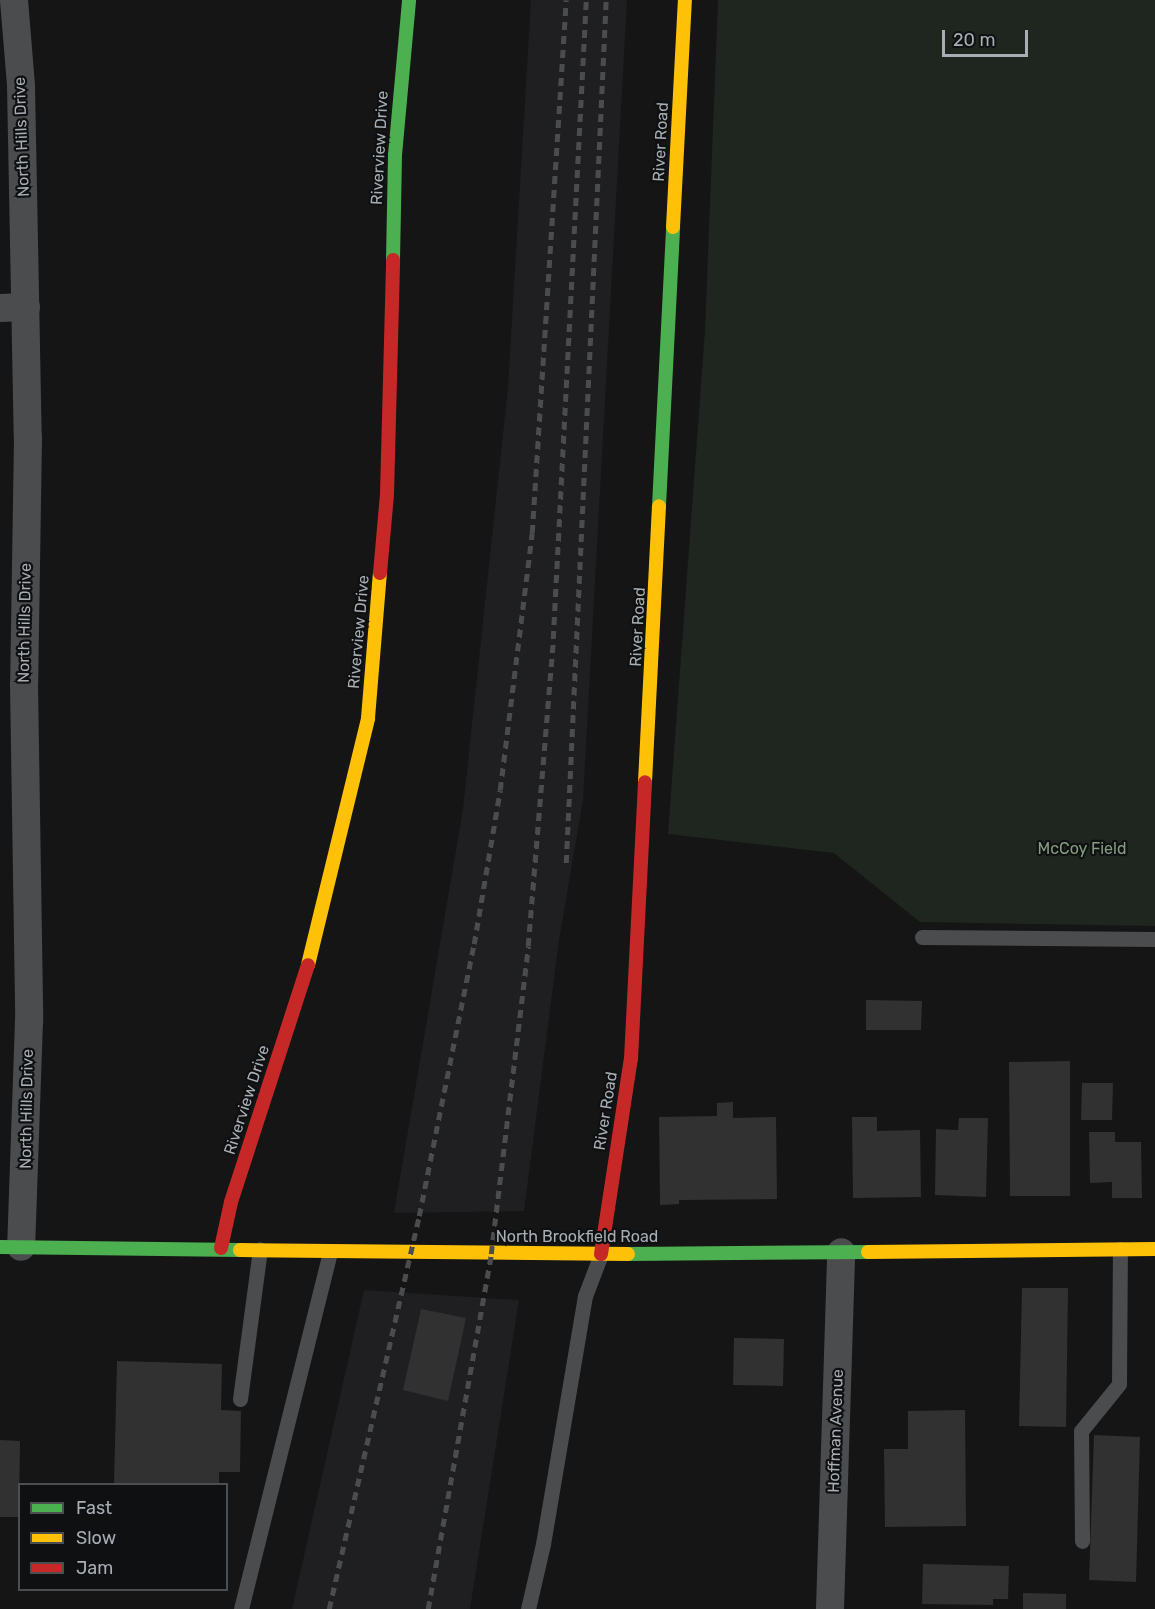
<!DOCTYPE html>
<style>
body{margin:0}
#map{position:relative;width:1155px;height:1609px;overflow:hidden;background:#151515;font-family:Rubik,sans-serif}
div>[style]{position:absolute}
.built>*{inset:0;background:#1f1f21}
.green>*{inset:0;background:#1f251f}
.building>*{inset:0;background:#313132}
.lane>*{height:15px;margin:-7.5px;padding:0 7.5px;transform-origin:7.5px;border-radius:7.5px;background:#4a4c4e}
.street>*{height:28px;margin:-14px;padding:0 14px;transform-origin:14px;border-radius:14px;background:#4a4c4e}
.fast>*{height:14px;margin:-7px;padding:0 7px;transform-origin:7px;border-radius:7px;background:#4caf50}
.slow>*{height:14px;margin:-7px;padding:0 7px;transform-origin:7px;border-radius:7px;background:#ffc107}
.jam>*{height:14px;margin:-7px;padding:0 7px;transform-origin:7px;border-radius:7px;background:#c62828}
.rail>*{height:4.5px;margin-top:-2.25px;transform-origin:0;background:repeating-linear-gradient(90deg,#4b4c4e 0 8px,transparent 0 14px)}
span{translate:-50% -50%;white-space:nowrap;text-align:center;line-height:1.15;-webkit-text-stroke:4.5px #0f1011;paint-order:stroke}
.street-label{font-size:16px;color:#a8aeb4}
.park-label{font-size:16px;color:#849d81}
.legend{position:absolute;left:18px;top:1483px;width:210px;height:108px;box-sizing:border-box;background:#0f1011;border:2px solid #4c4f52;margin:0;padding:8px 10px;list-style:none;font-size:18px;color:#a8aeb4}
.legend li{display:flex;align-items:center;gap:12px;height:30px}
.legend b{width:30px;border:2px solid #4c4f52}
.scale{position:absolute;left:942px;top:30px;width:86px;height:27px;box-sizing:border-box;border:3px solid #a8aeb4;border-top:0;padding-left:8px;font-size:18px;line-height:21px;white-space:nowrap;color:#a8aeb4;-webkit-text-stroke:4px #0f1011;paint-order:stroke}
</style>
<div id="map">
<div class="built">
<div style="clip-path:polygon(531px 0,627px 0,583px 800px,559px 940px,524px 1211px,394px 1213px,463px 809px,508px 387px)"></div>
<div style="clip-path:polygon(364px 1290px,519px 1300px,470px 1609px,292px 1609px)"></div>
</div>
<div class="green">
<div style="clip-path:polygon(718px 0,1155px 0,1155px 926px,920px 922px,834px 853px,668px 834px,705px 330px)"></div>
</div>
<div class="building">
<div style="clip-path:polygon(866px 1000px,922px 1001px,921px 1030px,866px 1030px)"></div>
<div style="clip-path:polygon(1070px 1061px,1070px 1196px,1010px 1196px,1009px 1062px)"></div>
<div style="clip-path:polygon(1082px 1083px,1113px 1083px,1112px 1120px,1081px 1120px)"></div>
<div style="clip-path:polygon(733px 1102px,733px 1118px,776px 1117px,777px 1199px,679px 1200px,679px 1204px,660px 1205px,659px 1117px,717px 1116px,717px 1103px)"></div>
<div style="clip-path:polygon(852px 1117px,877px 1117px,877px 1131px,920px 1130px,921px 1197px,853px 1198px)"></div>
<div style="clip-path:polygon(959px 1118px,988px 1118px,986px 1197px,935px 1195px,936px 1129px,958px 1130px)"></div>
<div style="clip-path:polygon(1089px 1132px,1115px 1132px,1115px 1142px,1141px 1142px,1142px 1198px,1112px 1198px,1112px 1182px,1090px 1183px)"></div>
<div style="clip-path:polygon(1022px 1288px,1068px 1288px,1066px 1427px,1019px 1426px)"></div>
<div style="clip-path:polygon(421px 1309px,466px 1318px,448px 1401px,403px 1390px)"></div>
<div style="clip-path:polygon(734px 1338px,784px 1339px,783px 1386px,733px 1385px)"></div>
<div style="clip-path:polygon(117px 1361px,222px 1364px,221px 1410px,241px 1411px,240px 1472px,219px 1472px,219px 1484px,114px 1484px)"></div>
<div style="clip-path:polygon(965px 1410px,966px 1526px,885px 1527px,884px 1449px,908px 1449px,908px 1411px)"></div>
<div style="clip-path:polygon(1094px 1435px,1140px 1437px,1136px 1582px,1089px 1580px)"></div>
<div style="clip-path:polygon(0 1440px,20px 1441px,19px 1517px,0 1517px)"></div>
<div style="clip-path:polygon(923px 1564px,1009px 1566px,1008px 1599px,993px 1599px,993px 1605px,922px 1604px)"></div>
<div style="clip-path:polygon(1023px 1593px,1066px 1594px,1066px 1609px,1023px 1609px)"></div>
</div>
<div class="lane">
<div style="left:922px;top:937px;width:233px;rotate:0.5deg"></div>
<div style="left:240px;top:1399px;width:151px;rotate:-82.4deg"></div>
<div style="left:1082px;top:1541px;width:110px;rotate:-90.5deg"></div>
<div style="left:1081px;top:1431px;width:60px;rotate:-51deg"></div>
<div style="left:1119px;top:1384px;width:135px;rotate:-89.6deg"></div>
<div style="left:241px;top:1609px;width:369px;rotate:-76deg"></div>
<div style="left:528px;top:1609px;width:67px;rotate:-77deg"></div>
<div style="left:543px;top:1544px;width:252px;rotate:-80.4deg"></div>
<div style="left:585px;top:1296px;width:45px;rotate:-69.1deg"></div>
</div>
<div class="street">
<div style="left:14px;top:0;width:86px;rotate:85.3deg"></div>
<div style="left:21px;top:86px;width:352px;rotate:88.9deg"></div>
<div style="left:28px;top:438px;width:246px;rotate:90.9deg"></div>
<div style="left:24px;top:684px;width:337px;rotate:89.1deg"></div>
<div style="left:29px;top:1021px;width:226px;rotate:92deg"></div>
<div style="left:0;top:308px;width:26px;rotate:-2deg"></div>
<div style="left:830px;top:1609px;width:357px;rotate:-88.2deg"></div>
</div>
<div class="fast">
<div style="left:393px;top:260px;width:105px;rotate:-88.9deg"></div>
<div style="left:395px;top:155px;width:156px;rotate:-84.8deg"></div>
<div style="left:659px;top:506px;width:279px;rotate:-87.1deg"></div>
<div style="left:0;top:1247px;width:240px;rotate:0.7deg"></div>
<div style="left:628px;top:1254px;width:240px;rotate:-0.5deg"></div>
</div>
<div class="slow">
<div style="left:673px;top:227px;width:227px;rotate:-87deg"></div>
<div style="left:645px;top:782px;width:276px;rotate:-87.1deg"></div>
<div style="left:308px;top:965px;width:254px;rotate:-76.3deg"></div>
<div style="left:368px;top:718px;width:145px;rotate:-85.3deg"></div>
<div style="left:240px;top:1250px;width:388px;rotate:0.6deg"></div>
<div style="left:868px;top:1252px;width:287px;rotate:-0.6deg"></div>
</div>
<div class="jam">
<div style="left:380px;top:573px;width:79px;rotate:-84.9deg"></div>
<div style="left:387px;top:494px;width:234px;rotate:-88.5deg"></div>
<div style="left:221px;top:1248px;width:47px;rotate:-77.7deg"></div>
<div style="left:231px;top:1202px;width:249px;rotate:-72deg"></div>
<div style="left:601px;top:1254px;width:197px;rotate:-81.3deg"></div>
<div style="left:631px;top:1059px;width:277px;rotate:-87.1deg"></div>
</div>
<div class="rail">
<div style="left:566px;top:863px;width:864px;rotate:-87.35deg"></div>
<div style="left:329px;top:1609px;width:403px;rotate:-77.1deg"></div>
<div style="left:419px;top:1216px;width:278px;rotate:-78.6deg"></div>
<div style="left:474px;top:944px;width:156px;rotate:-80.4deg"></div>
<div style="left:500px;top:790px;width:259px;rotate:-82.9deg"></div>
<div style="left:532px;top:533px;width:534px;rotate:-86.35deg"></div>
<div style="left:428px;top:1609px;width:361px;rotate:-79.9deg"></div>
<div style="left:491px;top:1254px;width:310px;rotate:-83.1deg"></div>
<div style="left:528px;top:946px;width:308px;rotate:-85.3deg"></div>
<div style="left:553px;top:639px;width:640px;rotate:-87.04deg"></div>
</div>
<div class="street-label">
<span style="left:22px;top:137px;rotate:-92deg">North Hills Drive</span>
<span style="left:661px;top:142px;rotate:-87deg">River Road</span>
<span style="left:380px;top:148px;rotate:-87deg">Riverview Drive</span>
<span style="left:25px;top:623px;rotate:-89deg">North Hills Drive</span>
<span style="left:638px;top:627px;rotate:-87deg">River Road</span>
<span style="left:359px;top:632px;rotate:-85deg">Riverview Drive</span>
<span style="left:247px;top:1100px;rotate:-72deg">Riverview Drive</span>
<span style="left:27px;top:1109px;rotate:-89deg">North Hills Drive</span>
<span style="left:606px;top:1111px;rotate:-81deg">River Road</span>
<span style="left:577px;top:1237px">North Brookfield Road</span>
<span style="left:836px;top:1431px;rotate:-88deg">Hoffman Avenue</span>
</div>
<div class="park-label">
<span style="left:1082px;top:849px">McCoy Field</span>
</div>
<ul class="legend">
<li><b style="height:8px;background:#4caf50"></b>Fast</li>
<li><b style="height:8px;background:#ffc107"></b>Slow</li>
<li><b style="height:8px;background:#c62828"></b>Jam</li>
</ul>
<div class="scale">20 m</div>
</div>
